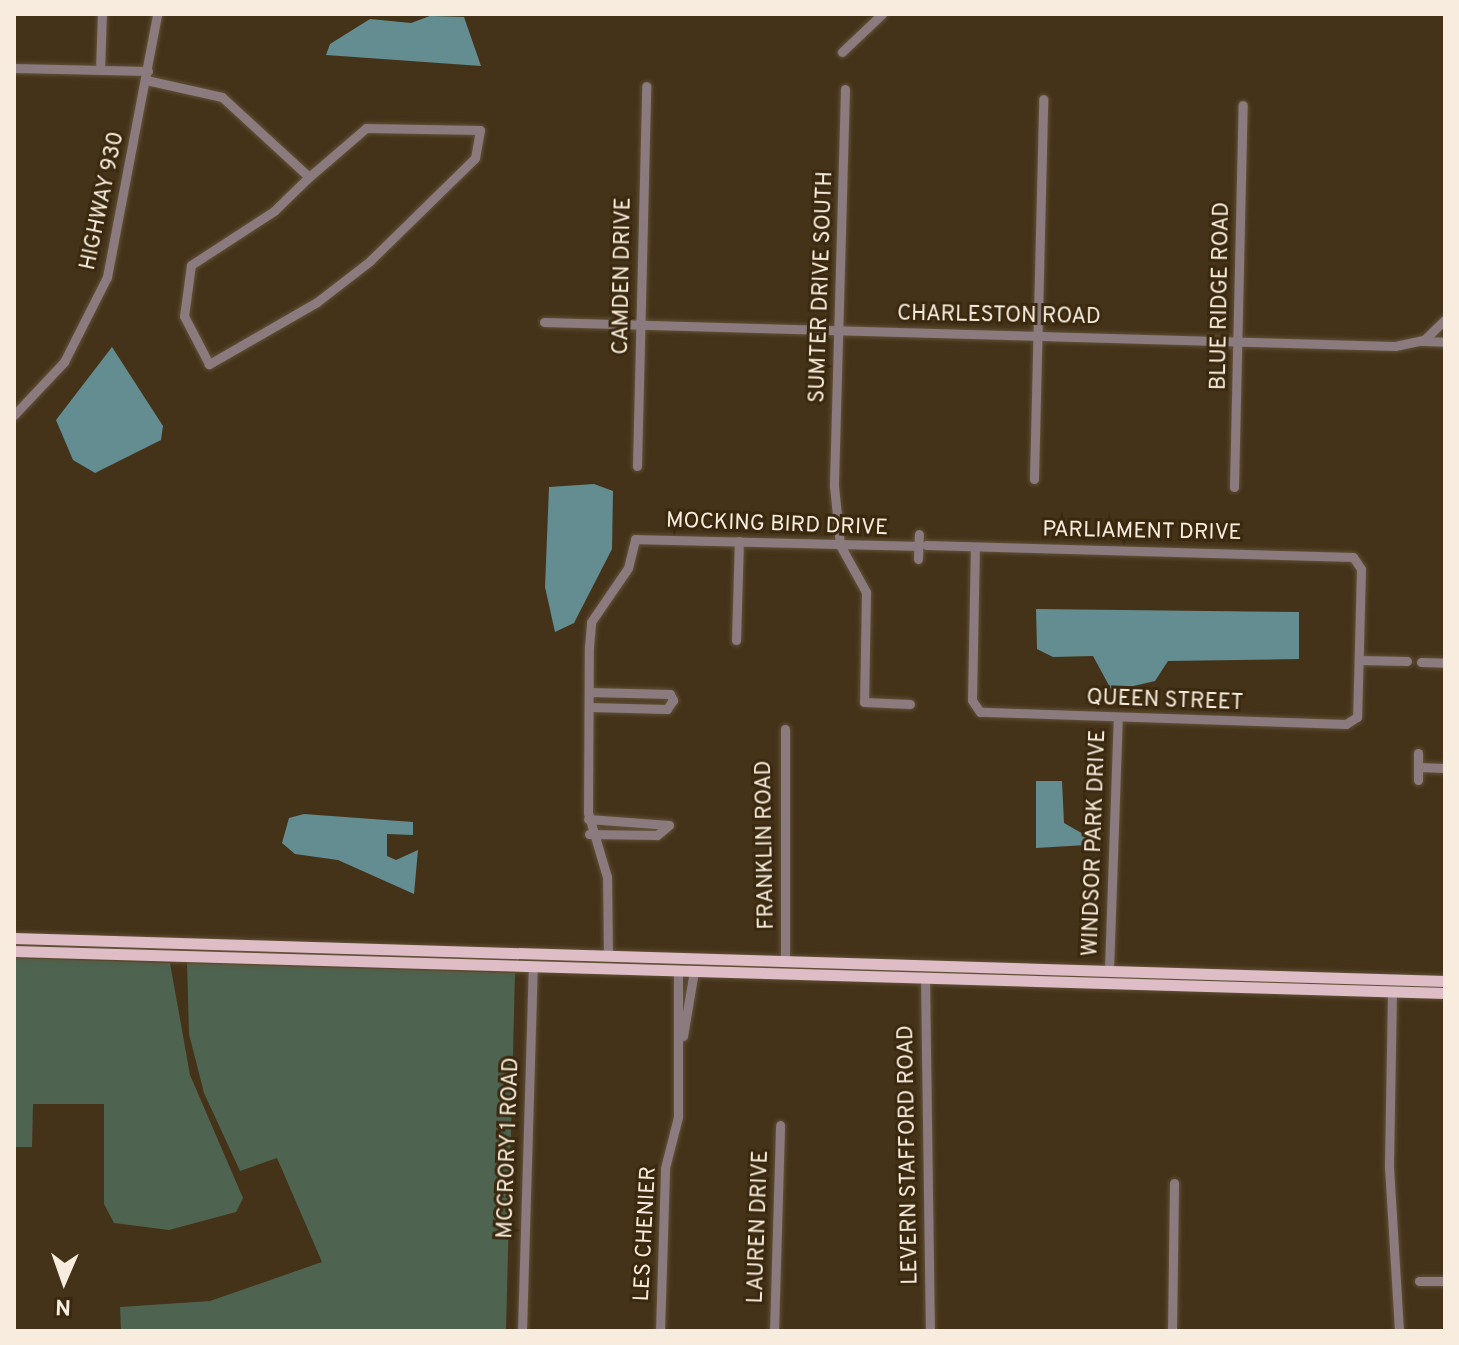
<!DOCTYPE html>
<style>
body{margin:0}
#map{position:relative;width:1459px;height:1345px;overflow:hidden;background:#443319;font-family:Overpass,sans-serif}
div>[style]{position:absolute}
.green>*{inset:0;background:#4e6350}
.water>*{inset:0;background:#638d90}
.roads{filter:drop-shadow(0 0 2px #615138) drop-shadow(0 0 2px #615138)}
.minor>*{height:9px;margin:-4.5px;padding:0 4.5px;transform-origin:4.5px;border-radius:4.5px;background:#8b7a7e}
.major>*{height:11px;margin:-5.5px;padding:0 5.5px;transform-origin:5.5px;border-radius:5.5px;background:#dfbdc6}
span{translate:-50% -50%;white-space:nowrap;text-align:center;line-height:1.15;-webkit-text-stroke:6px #3a290f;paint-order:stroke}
.street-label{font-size:22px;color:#f7ecdd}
.frame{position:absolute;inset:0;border:16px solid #f7ecdd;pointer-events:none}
.north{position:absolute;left:24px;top:1241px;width:80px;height:80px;-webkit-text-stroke:6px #3a290f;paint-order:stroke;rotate:182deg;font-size:22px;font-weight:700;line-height:32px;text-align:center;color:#f7ecdd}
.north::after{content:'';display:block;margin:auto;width:28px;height:36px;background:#f7ecdd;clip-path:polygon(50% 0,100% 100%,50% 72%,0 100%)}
</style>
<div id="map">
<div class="green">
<div style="clip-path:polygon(14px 958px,170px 963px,190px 1075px,243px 1198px,236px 1212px,169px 1230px,114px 1223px,104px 1204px,104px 1104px,33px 1104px,32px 1147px,14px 1147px)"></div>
<div style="clip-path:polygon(187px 963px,515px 973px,506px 1331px,121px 1331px,120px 1307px,210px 1301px,322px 1262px,277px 1158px,240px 1171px,204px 1093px,189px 1034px)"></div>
</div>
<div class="water">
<div style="clip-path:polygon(430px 16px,464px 17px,481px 66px,326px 55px,330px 44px,370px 19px,411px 23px)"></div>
<div style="clip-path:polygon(112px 347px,163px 426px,161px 440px,95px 473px,73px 460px,56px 420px)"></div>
<div style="clip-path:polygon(594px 484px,613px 491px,612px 549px,574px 623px,555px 632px,545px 587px,549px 487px)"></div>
<div style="clip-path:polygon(1036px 609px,1299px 612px,1299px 659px,1168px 661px,1155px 681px,1112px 691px,1093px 656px,1053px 657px,1037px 649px)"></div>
<div style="clip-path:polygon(1036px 781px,1062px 781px,1064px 823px,1085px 835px,1086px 845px,1036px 848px)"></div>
<div style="clip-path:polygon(304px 814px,413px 822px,413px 835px,387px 834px,387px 856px,396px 860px,418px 850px,414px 894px,338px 860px,295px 854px,282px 843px,289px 818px)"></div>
</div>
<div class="roads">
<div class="minor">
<div style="left:842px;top:52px;width:55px;rotate:-43.5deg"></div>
<div style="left:14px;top:68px;width:134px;rotate:1.3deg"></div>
<div style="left:100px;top:70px;width:56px;rotate:-88deg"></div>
<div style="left:146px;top:80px;width:78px;rotate:12.6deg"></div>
<div style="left:222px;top:97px;width:118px;rotate:42.6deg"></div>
<div style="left:309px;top:177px;width:75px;rotate:-40.7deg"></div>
<div style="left:366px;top:128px;width:114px;rotate:1deg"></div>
<div style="left:480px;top:130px;width:28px;rotate:100deg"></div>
<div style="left:475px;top:158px;width:147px;rotate:135.6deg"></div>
<div style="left:370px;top:261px;width:67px;rotate:142.3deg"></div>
<div style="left:317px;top:302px;width:125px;rotate:150.1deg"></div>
<div style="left:209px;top:364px;width:54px;rotate:-117.5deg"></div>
<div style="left:184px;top:316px;width:51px;rotate:-82.2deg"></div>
<div style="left:191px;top:265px;width:99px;rotate:-33deg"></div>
<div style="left:274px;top:211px;width:49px;rotate:-44.2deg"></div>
<div style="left:845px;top:89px;width:397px;rotate:91.6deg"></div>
<div style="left:834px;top:486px;width:59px;rotate:84.2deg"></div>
<div style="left:840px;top:545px;width:54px;rotate:61deg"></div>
<div style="left:866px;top:592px;width:110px;rotate:91deg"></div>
<div style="left:864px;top:702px;width:46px;rotate:2.5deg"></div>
<div style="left:544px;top:322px;width:851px;rotate:1.62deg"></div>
<div style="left:1395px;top:346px;width:30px;rotate:-12deg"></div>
<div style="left:1424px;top:340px;width:29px;rotate:-44deg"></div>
<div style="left:1422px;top:341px;width:23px;rotate:2deg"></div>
<div style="left:14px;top:415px;width:73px;rotate:-46.7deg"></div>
<div style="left:64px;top:362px;width:95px;rotate:-63.2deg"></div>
<div style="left:107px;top:277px;width:268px;rotate:-79.2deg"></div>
<div style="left:637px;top:466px;width:380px;rotate:-88.6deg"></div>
<div style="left:1034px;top:479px;width:380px;rotate:-88.6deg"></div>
<div style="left:1234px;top:487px;width:382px;rotate:-88.7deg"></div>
<div style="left:926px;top:545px;width:427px;rotate:1.6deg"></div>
<div style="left:1353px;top:557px;width:14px;rotate:56deg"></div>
<div style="left:1361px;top:569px;width:148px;rotate:91.5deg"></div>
<div style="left:1357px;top:717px;width:13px;rotate:148deg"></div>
<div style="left:1346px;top:724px;width:366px;rotate:-178.1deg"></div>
<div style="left:980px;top:712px;width:14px;rotate:-124deg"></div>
<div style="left:972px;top:700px;width:153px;rotate:-88.9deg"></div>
<div style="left:918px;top:559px;width:25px;rotate:-88deg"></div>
<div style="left:736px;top:640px;width:99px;rotate:-88.3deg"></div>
<div style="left:1359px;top:660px;width:48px;rotate:1.2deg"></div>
<div style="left:1421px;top:662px;width:24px;rotate:2deg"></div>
<div style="left:589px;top:692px;width:81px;rotate:1.4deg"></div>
<div style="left:670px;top:694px;width:7px;rotate:63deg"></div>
<div style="left:673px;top:700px;width:11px;rotate:124deg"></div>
<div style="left:667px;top:709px;width:77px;rotate:-178.5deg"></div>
<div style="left:1418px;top:767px;width:27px;rotate:2deg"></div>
<div style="left:1418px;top:780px;width:27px;rotate:-90deg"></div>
<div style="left:588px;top:819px;width:81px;rotate:4.2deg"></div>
<div style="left:669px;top:825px;width:16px;rotate:140deg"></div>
<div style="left:657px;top:835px;width:68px;rotate:-179.2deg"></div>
<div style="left:608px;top:955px;width:78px;rotate:-90.7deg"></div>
<div style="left:607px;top:877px;width:67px;rotate:-106.5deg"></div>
<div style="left:588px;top:813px;width:166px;rotate:-89.7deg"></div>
<div style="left:589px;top:647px;width:25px;rotate:-85deg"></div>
<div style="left:591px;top:622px;width:65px;rotate:-55.6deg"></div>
<div style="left:628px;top:568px;width:30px;rotate:-76deg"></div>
<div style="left:635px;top:539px;width:283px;rotate:1.4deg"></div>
<div style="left:785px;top:960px;width:231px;rotate:-90deg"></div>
<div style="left:1109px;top:970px;width:253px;rotate:-88deg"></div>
<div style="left:925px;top:978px;width:353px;rotate:89.2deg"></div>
<div style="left:1392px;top:992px;width:175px;rotate:91deg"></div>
<div style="left:1389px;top:1167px;width:164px;rotate:86.5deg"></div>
<div style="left:683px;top:1036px;width:66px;rotate:-80.4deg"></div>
<div style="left:1419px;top:1281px;width:26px"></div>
<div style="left:522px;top:1331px;width:364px;rotate:-88.3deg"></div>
<div style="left:660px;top:1331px;width:163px;rotate:-88.2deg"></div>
<div style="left:665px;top:1168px;width:53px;rotate:-75.7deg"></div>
<div style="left:678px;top:1117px;width:146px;rotate:-90deg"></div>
<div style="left:774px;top:1331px;width:206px;rotate:-88.3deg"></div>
<div style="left:1172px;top:1331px;width:148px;rotate:-89.2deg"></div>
</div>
<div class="major">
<div style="left:14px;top:938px;width:1432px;rotate:1.72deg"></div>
<div style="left:14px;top:951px;width:1432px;rotate:1.68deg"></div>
</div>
</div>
<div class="street-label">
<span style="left:103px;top:201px;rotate:-78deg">HIGHWAY 930</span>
<span style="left:623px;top:276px;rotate:-89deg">CAMDEN DRIVE</span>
<span style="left:822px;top:287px;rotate:-88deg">SUMTER DRIVE SOUTH</span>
<span style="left:1221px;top:296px;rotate:-89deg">BLUE RIDGE ROAD</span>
<span style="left:999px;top:316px;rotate:1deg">CHARLESTON ROAD</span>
<span style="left:777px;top:525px;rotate:2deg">MOCKING BIRD DRIVE</span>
<span style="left:1142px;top:532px;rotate:1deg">PARLIAMENT DRIVE</span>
<span style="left:1165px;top:701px;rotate:2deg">QUEEN STREET</span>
<span style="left:1095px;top:843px;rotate:-88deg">WINDSOR PARK DRIVE</span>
<span style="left:766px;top:845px;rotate:-91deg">FRANKLIN ROAD</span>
<span style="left:509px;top:1148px;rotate:-88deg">MCCRORY 1 ROAD</span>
<span style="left:909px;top:1155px;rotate:-91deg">LEVERN STAFFORD ROAD</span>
<span style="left:759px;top:1227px;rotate:-88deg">LAUREN DRIVE</span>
<span style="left:646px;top:1234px;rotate:-87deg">LES CHENIER</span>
</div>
<div class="frame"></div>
<div class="north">N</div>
</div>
